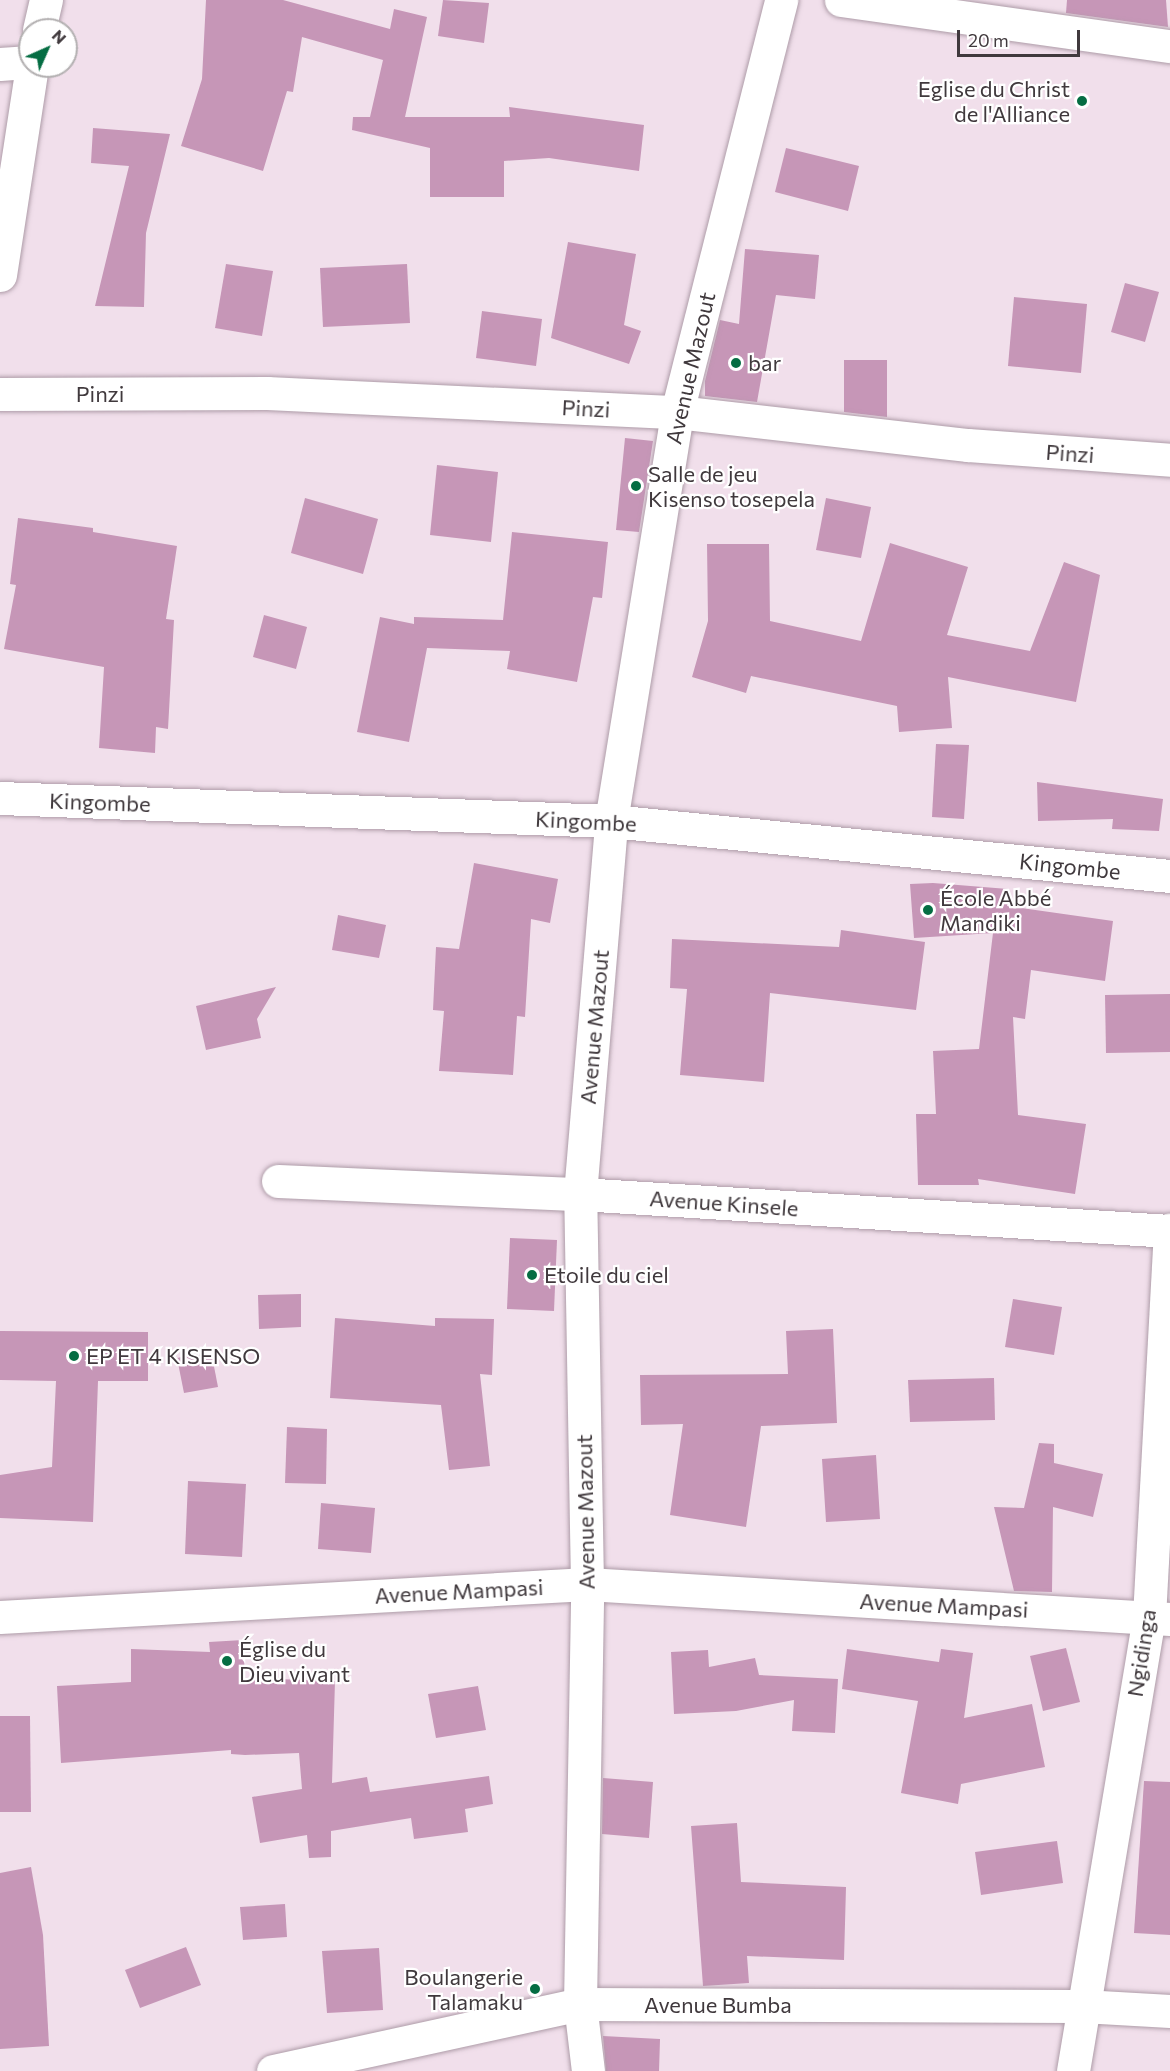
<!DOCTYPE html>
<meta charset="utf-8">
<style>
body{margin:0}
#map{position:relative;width:1170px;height:2071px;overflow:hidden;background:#f1dfeb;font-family:Commissioner,sans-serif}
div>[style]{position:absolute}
.building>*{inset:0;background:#c696b7}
.roads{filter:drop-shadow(0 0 2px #ae9ca8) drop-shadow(0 0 2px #ae9ca8)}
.street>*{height:33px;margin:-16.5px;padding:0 16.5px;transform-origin:16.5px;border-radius:16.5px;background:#fff}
.dots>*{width:16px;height:16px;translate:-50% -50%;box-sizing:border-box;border:3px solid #fff;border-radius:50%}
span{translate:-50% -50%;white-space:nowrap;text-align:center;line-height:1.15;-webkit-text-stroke:4.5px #fff;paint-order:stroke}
.poi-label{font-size:22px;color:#40393d}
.right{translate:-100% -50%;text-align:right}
.left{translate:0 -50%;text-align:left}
.street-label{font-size:22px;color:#40393d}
.north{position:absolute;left:18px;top:18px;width:60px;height:60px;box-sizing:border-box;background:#fff;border:2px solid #b3b0b1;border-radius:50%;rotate:45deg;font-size:16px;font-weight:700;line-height:24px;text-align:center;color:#40393d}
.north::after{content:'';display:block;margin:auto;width:21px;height:27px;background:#056d43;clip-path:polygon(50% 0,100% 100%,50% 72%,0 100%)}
.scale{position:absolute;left:957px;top:30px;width:123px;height:27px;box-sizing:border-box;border:3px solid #40393d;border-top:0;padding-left:8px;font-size:18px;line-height:21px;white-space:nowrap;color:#40393d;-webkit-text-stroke:4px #fff;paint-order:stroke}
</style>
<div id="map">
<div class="building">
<div style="clip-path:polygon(206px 0,283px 0,390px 29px,394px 9px,427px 17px,405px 117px,510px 117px,509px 107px,644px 125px,639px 171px,549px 158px,504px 161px,504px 197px,430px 197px,430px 148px,352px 130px,353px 117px,370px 117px,383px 60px,302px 37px,293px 92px,287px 91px,263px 171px,181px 146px,202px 79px)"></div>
<div style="clip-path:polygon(443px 0,489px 3px,484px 43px,438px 36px)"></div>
<div style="clip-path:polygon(1067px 0,1166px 0,1168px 27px,1066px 13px)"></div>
<div style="clip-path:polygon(93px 128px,170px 134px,146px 233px,144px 307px,95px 306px,129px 166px,91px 163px)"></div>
<div style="clip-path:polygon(786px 148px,859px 166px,848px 211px,775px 192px)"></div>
<div style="clip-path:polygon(568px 242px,636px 254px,624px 325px,641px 331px,629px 364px,551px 338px)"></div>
<div style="clip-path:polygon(745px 249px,819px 255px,815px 299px,776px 295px,757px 402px,705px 396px,705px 381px,720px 320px,739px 324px)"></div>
<div style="clip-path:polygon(226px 264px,273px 271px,262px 336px,215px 328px)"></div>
<div style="clip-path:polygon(407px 264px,410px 323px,323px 327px,320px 268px)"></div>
<div style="clip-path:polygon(1125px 283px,1159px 292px,1145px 342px,1111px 332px)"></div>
<div style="clip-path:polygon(1014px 297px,1087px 304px,1081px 373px,1008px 366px)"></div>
<div style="clip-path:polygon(482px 311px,542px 319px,536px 366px,476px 358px)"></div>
<div style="clip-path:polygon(844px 360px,887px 360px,887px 417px,844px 412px)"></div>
<div style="clip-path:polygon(625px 438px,653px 441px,639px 532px,616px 530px)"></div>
<div style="clip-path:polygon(437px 465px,498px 472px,491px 542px,430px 535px)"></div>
<div style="clip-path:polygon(305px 498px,378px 519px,363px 574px,291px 553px)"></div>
<div style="clip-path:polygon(826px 498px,871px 507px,861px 558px,816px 550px)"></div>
<div style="clip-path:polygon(18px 518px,93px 528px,93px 532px,177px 546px,166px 619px,174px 620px,168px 729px,156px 727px,155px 753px,99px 748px,104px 667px,4px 649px,16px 585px,10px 584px)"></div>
<div style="clip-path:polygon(512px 532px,608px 542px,602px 598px,593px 597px,577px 682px,507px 669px,510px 651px,427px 648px,409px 742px,357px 732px,380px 617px,414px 624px,414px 617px,503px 620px)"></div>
<div style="clip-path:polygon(890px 543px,968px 567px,947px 635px,1030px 651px,1064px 562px,1100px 575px,1076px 702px,948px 677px,952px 728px,899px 732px,897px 706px,751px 676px,746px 693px,692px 677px,708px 621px,707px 544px,769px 544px,770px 621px,861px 641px)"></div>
<div style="clip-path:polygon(264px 615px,307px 627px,296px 669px,253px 657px)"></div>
<div style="clip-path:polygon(936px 744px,969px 745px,964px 819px,932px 817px)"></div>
<div style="clip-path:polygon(1037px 782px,1163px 799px,1159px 831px,1112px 829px,1113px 819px,1038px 821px)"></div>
<div style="clip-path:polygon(474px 863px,558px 879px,550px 923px,531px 919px,525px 1017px,517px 1016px,513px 1075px,439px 1071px,444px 1011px,433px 1010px,436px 947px,459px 949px)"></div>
<div style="clip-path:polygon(933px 883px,1008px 889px,1007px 906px,1113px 921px,1105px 981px,1031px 970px,1025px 1019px,1013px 1017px,1018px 1115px,1086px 1124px,1075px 1194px,978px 1179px,979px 1185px,918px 1185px,916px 1114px,936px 1114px,933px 1051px,979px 1049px,993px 933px,914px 938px,910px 884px)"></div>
<div style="clip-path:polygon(338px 915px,386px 925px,379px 958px,332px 950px)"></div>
<div style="clip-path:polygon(841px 930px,925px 942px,916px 1010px,770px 993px,764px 1082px,680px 1075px,687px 989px,670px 988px,672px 939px,839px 947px)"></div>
<div style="clip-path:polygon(276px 987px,257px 1019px,261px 1038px,206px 1050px,196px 1006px)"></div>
<div style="clip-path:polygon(1170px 994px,1170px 1052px,1106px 1053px,1105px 995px)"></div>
<div style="clip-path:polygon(510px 1238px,557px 1240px,554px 1311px,507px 1309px)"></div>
<div style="clip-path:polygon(301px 1294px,301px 1327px,259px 1329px,258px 1295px)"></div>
<div style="clip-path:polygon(1013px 1299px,1062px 1307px,1054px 1355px,1005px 1347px)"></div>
<div style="clip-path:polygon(335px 1318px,435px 1326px,435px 1318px,494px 1319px,492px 1375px,480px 1374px,490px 1466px,449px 1470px,441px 1405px,330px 1398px)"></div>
<div style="clip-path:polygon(833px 1329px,837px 1423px,761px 1426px,746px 1527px,670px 1515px,683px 1424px,641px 1425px,640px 1375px,788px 1374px,786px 1331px)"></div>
<div style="clip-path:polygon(0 1331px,148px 1332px,148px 1381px,98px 1381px,93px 1522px,0 1518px,0 1475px,52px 1467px,56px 1381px,0 1380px)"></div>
<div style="clip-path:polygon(211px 1351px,218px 1387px,184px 1393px,177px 1358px)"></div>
<div style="clip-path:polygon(994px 1378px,995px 1420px,910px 1422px,908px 1380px)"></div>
<div style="clip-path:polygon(287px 1427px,327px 1429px,326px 1484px,285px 1483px)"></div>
<div style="clip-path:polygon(1039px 1443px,1054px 1444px,1054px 1463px,1103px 1474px,1093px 1517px,1053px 1507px,1052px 1592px,1014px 1591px,994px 1507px,1024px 1508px)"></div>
<div style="clip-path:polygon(876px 1455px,880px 1519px,826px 1522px,822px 1459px)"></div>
<div style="clip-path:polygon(188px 1481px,246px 1484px,242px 1557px,185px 1554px)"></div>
<div style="clip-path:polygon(321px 1503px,375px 1508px,371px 1553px,318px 1549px)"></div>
<div style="clip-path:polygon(243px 1640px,245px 1678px,335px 1681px,332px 1783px,367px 1777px,370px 1792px,489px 1776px,493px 1804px,465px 1809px,468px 1832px,414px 1839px,411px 1818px,331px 1831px,331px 1857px,309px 1858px,307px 1835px,260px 1843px,252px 1797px,302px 1789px,299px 1753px,245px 1755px,231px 1754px,231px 1750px,61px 1763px,57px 1686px,131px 1682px,131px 1649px,210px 1652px,209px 1642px)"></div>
<div style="clip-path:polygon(1066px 1648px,1080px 1702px,1043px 1711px,1030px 1656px)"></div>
<div style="clip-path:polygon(847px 1649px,939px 1662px,941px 1649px,973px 1653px,964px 1718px,1032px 1704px,1045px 1767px,961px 1784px,958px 1804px,901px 1793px,918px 1701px,842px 1689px)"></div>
<div style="clip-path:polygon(708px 1650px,709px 1667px,755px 1658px,759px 1675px,838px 1679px,835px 1733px,792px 1731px,794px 1700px,736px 1711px,674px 1714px,671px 1652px)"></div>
<div style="clip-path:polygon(478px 1686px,486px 1730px,436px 1738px,428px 1694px)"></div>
<div style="clip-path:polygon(0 1716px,30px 1716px,31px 1812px,0 1812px)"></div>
<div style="clip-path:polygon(603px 1778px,653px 1782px,649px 1838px,602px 1834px)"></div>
<div style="clip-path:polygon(1144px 1781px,1170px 1782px,1170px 1935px,1134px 1933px)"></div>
<div style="clip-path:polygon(737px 1823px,741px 1882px,846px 1887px,844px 1960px,747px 1956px,749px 1983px,703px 1986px,691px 1826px)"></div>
<div style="clip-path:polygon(1057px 1841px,1063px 1883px,981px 1895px,975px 1852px)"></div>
<div style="clip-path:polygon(31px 1867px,43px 1935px,49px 2046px,0 2049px,0 1873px)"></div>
<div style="clip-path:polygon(285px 1904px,287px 1937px,243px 1940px,240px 1907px)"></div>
<div style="clip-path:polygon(186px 1947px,201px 1985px,140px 2008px,125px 1970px)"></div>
<div style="clip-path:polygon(379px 1948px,383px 2010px,327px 2013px,322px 1951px)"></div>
<div style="clip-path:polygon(603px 2036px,660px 2039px,659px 2071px,606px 2071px)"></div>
</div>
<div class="roads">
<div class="street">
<div style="left:841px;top:0;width:332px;rotate:8deg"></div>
<div style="left:39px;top:30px;width:31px;rotate:-77deg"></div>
<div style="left:0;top:64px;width:30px;rotate:-4deg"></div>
<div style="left:0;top:275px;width:211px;rotate:-81.3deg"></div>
<div style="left:0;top:394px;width:267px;rotate:-0.2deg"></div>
<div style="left:267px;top:393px;width:410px;rotate:2.7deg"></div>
<div style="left:677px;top:412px;width:293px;rotate:6.5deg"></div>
<div style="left:968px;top:445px;width:203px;rotate:4.2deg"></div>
<div style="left:0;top:798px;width:611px;rotate:2.16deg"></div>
<div style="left:611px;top:821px;width:562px;rotate:5.62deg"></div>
<div style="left:278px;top:1181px;width:302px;rotate:2.5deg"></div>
<div style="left:580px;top:1194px;width:591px;rotate:3.59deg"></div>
<div style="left:0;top:1617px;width:588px;rotate:-3.22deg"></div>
<div style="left:587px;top:1584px;width:584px;rotate:3.44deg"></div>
<div style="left:273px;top:2071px;width:314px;rotate:-12.3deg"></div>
<div style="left:580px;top:2004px;width:502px;rotate:0.23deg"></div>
<div style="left:1082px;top:2006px;width:88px;rotate:3.3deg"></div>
<div style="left:588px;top:2071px;width:67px;rotate:-96.8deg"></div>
<div style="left:580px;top:2004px;width:420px;rotate:-89deg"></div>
<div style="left:587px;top:1584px;width:390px;rotate:-91deg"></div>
<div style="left:580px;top:1194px;width:374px;rotate:-85.2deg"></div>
<div style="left:611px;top:821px;width:414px;rotate:-80.8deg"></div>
<div style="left:677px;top:412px;width:425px;rotate:-75.8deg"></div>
<div style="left:1073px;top:2071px;width:460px;rotate:-80.5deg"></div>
<div style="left:1149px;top:1617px;width:388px;rotate:-86.9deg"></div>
</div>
</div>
<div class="dots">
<div style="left:1082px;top:101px;background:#056d43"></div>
<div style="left:736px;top:363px;background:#056d43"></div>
<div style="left:636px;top:486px;background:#056d43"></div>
<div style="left:928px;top:910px;background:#056d43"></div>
<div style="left:532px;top:1275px;background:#056d43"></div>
<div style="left:74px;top:1356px;background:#056d43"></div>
<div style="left:227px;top:1661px;background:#056d43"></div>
<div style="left:535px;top:1989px;background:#056d43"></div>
</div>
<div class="poi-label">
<span class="right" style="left:1070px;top:101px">Eglise du Christ<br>de l'Alliance</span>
<span class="left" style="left:748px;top:363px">bar</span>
<span class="left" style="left:648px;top:486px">Salle de jeu<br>Kisenso tosepela</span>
<span class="left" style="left:940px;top:910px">École Abbé<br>Mandiki</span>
<span class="left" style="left:544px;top:1275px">Etoile du ciel</span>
<span class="left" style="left:86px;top:1356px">EP ET 4 KISENSO</span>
<span class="left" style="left:239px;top:1661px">Église du<br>Dieu vivant</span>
<span class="right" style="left:523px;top:1989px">Boulangerie<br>Talamaku</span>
</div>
<div class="street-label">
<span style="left:690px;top:368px;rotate:-77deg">Avenue Mazout</span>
<span style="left:100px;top:394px">Pinzi</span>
<span style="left:586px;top:408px;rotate:3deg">Pinzi</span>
<span style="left:1070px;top:453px;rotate:4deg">Pinzi</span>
<span style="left:100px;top:802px;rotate:2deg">Kingombe</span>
<span style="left:586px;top:821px;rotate:3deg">Kingombe</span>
<span style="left:1070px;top:866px;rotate:6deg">Kingombe</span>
<span style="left:594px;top:1027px;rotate:-85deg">Avenue Mazout</span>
<span style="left:724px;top:1203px;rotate:4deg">Avenue Kinsele</span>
<span style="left:585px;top:1512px;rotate:-91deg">Avenue Mazout</span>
<span style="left:459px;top:1591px;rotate:-3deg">Avenue Mampasi</span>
<span style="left:944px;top:1605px;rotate:3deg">Avenue Mampasi</span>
<span style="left:1141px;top:1653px;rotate:-81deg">Ngidinga</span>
<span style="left:718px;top:2005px">Avenue Bumba</span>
</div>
<div class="north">N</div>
<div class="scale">20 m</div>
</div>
